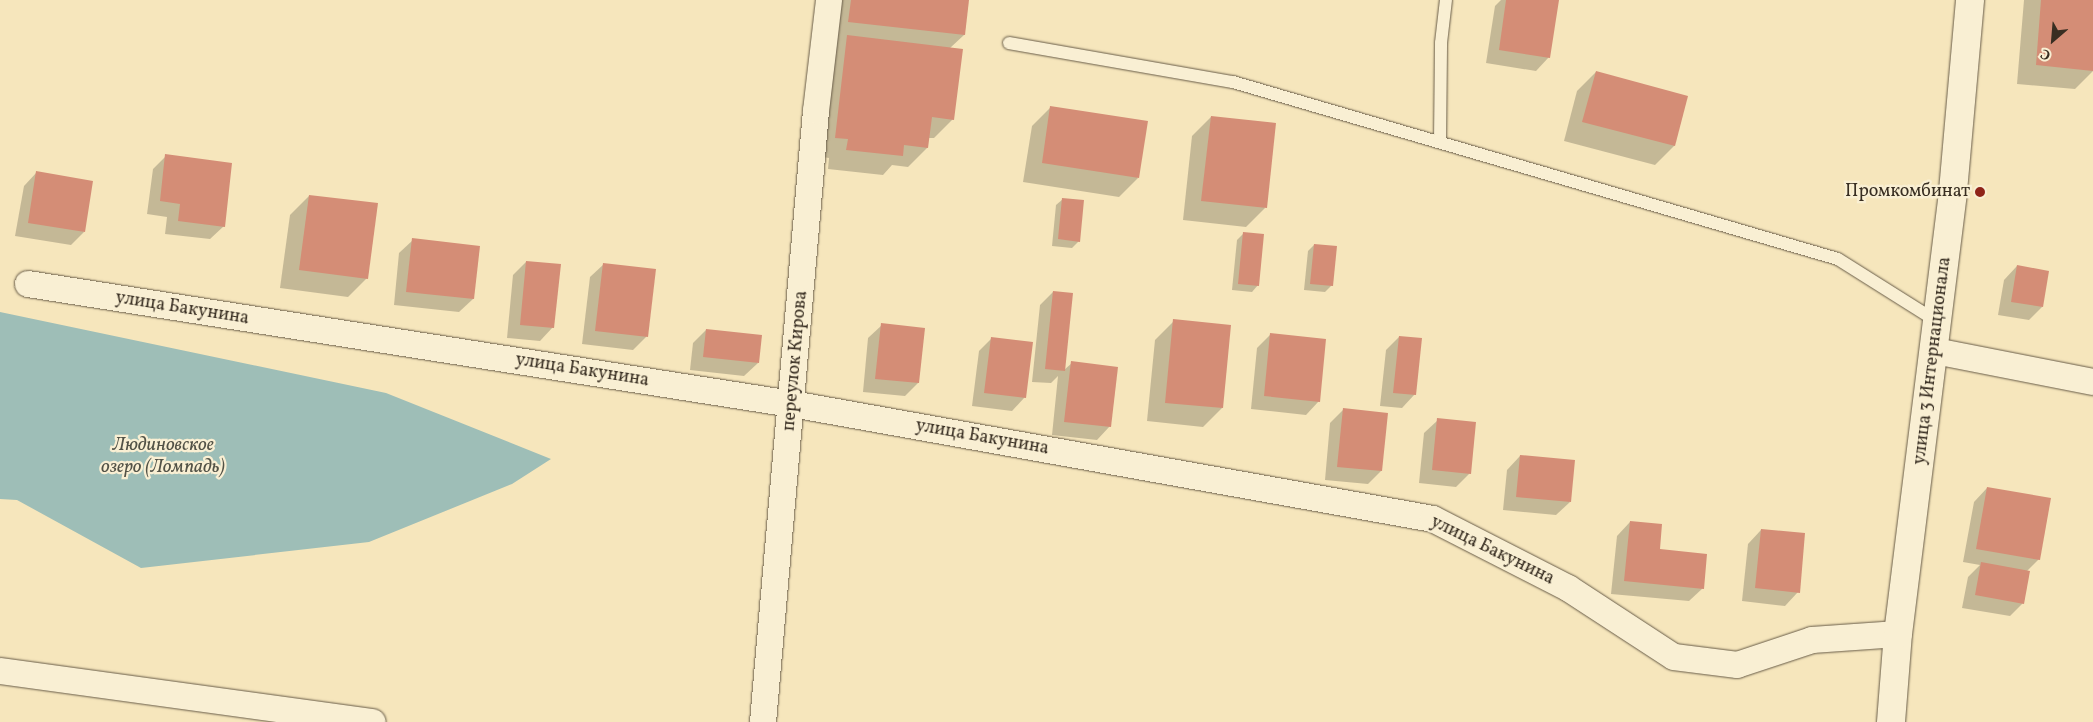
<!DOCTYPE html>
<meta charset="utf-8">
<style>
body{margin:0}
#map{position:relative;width:2093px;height:722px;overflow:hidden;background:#f6e6bc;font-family:Vollkorn,serif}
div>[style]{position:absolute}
.water>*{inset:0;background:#9ebeb7}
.shadow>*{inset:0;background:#0003}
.building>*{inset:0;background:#d48d76}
.roads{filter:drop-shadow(0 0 1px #685c48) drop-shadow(0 0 1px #685c48)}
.lane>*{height:12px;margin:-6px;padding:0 6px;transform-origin:6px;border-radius:6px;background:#f9efd3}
.street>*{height:26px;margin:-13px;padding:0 13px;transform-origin:13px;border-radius:13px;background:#f9efd3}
.secondary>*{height:28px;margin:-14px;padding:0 14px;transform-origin:14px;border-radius:14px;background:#f9efd3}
.dots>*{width:14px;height:14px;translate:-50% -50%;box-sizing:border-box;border:2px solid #f9efd3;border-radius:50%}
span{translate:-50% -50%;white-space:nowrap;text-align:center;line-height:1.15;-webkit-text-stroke:4.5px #f9efd3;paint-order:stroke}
.poi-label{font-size:18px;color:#382e22}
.right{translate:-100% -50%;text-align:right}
.street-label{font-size:18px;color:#382e22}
.water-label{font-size:19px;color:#525247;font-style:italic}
.north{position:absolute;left:2028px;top:15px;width:50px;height:50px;-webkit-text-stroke:4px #f9efd3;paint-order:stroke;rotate:207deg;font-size:14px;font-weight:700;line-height:20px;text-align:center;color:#382e22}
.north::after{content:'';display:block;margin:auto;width:18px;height:22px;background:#382e22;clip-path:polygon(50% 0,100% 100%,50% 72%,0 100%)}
</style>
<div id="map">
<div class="water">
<div style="clip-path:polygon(0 312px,386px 393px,551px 459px,512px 484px,369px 542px,141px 568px,17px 500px,0 499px)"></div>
</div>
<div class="shadow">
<div style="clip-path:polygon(831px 0,968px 0,964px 35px,950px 48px,953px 119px,934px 138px,928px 138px,927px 148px,908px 167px,892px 165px,883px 175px,828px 169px,829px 158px,817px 156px,828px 56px,837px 46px,826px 45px)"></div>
<div style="clip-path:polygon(1501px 0,1554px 0,1549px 57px,1536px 71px,1486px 63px,1495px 6px)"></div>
<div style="clip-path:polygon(2024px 0,2093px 0,2093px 71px,2075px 89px,2017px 84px)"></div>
<div style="clip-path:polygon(1596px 72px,1687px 97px,1674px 146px,1655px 165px,1564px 141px,1577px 91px)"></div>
<div style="clip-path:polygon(1051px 107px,1138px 178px,1119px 197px,1023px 182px,1032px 126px)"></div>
<div style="clip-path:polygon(1211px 117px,1265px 208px,1246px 227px,1183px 220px,1192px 136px)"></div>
<div style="clip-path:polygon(166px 156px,224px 226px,210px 239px,165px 234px,167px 217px,147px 214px,153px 169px)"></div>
<div style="clip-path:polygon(37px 172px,84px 232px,71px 245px,15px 236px,24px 186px)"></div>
<div style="clip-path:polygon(309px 196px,367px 278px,348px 297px,280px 288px,290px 215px)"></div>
<div style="clip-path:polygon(1063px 199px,1079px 241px,1072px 248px,1052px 246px,1056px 205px)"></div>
<div style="clip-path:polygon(1244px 233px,1258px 285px,1252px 292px,1232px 290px,1237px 240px)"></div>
<div style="clip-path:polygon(413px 240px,478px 247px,473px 299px,459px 312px,394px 305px,399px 253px)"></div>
<div style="clip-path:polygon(1314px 245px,1332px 285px,1325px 292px,1304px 290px,1308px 251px)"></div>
<div style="clip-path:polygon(526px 262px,553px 327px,540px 341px,507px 338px,513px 275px)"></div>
<div style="clip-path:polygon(604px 264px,655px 270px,646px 337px,633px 350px,582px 344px,590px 277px)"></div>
<div style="clip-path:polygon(2017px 266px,2042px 307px,2029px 320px,1998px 315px,2004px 280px)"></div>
<div style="clip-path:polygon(1053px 292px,1064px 370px,1072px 363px,1110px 426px,1097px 440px,1052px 435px,1058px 376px,1051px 383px,1032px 382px,1040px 305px)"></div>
<div style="clip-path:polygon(1174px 321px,1222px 408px,1203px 427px,1147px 421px,1155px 340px)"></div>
<div style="clip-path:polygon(882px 325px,918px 383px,905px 396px,863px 392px,868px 338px)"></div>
<div style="clip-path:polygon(706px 330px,758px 363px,744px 376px,690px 370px,693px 343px)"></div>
<div style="clip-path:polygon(1270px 335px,1319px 401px,1306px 415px,1251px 409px,1257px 348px)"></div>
<div style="clip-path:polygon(1399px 337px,1415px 394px,1402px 408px,1380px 406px,1386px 350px)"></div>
<div style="clip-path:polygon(992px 338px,1025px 397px,1012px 411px,972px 406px,979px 351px)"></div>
<div style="clip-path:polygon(1343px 410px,1381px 471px,1368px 484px,1325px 480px,1330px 423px)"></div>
<div style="clip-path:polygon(1438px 420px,1470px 473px,1456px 487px,1419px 483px,1424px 433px)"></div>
<div style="clip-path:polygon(1520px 456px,1570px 502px,1556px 515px,1503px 510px,1507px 470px)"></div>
<div style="clip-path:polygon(1987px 488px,2039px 559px,2026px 572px,2023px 603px,2010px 616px,1962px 608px,1968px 577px,1980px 565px,1963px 562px,1974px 502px)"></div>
<div style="clip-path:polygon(1630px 522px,1703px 588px,1689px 601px,1611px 594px,1617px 536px)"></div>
<div style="clip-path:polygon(1761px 530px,1798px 592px,1785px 606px,1742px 601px,1748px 544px)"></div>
</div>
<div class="building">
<div style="clip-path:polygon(851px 0,969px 0,965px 35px,848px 22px)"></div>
<div style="clip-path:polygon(1506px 0,1559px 0,1550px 58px,1499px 50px)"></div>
<div style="clip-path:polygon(2041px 0,2093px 0,2093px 71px,2036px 65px)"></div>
<div style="clip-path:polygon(847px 35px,963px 49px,954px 120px,932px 117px,928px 148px,904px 145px,903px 156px,846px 150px,848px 139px,835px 138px)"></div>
<div style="clip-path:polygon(1596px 71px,1688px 96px,1675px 146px,1582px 122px)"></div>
<div style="clip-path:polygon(1050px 106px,1148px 121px,1139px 178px,1042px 163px)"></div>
<div style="clip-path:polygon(1211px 116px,1276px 123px,1267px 208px,1201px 201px)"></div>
<div style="clip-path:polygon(165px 154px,232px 163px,225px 227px,178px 221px,180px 204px,160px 201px)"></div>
<div style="clip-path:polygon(36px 171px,93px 181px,85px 232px,28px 223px)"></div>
<div style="clip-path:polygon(309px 195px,378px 203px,368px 279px,299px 270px)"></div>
<div style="clip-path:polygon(1062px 198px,1084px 200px,1080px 242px,1058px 239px)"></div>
<div style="clip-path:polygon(1243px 232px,1264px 234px,1259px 286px,1238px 284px)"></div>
<div style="clip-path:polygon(412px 238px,480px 246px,474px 299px,406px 292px)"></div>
<div style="clip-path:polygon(1314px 244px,1337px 246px,1333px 286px,1310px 284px)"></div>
<div style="clip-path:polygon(526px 261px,561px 264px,554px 328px,520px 325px)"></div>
<div style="clip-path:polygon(603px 263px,656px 269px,648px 337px,595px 331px)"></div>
<div style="clip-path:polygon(2017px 265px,2049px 271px,2043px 307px,2011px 302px)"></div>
<div style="clip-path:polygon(1053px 291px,1073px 293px,1065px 371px,1045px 369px)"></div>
<div style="clip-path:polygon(1173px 319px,1231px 325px,1223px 408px,1165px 403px)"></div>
<div style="clip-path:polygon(881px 323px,925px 328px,919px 383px,875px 379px)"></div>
<div style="clip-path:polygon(706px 329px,762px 335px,759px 363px,703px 357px)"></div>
<div style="clip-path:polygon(1270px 333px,1326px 339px,1320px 402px,1264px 396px)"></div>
<div style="clip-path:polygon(1399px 336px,1422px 338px,1416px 395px,1393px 393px)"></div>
<div style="clip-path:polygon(991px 337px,1033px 342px,1026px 398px,984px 393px)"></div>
<div style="clip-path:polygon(1071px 361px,1118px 367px,1111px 427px,1064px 422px)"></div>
<div style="clip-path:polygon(1343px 408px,1388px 413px,1382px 471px,1337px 467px)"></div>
<div style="clip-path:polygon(1437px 418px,1476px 422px,1471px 474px,1432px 470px)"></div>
<div style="clip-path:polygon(1520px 455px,1575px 460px,1571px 502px,1516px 497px)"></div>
<div style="clip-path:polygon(1987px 487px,2051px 498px,2040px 560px,1976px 549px)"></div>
<div style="clip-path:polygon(1630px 521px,1662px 524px,1660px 549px,1707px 554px,1704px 589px,1624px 581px)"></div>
<div style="clip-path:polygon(1761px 529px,1805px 533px,1800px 593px,1755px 588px)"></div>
<div style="clip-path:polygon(1981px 562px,2030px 571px,2024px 604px,1975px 595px)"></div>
</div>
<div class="roads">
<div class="lane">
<div style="left:1009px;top:43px;width:227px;rotate:9.9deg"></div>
<div style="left:1233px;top:82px;width:630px;rotate:16.31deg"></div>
<div style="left:1838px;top:259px;width:118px;rotate:32.2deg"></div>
<div style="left:1440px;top:142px;width:99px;rotate:-89.4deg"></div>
<div style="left:1441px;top:43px;width:43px;rotate:-83.4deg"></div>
</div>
<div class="street">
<div style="left:28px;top:284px;width:773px;rotate:8.93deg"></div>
<div style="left:792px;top:404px;width:651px;rotate:10.17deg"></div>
<div style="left:1433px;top:519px;width:152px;rotate:27.1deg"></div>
<div style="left:1568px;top:588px;width:126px;rotate:33.1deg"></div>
<div style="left:1674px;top:657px;width:64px;rotate:7.2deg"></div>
<div style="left:1737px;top:665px;width:79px;rotate:-18.4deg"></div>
<div style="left:1812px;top:640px;width:86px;rotate:-4deg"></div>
<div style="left:1935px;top:351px;width:161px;rotate:11.1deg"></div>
<div style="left:0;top:671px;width:376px;rotate:7.8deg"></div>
<div style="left:763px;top:722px;width:613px;rotate:-85.04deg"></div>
<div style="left:816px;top:111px;width:112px;rotate:-83.3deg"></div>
</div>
<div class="secondary">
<div style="left:1891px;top:722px;width:88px;rotate:-85.5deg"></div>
<div style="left:1898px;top:634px;width:446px;rotate:-82.9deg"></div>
<div style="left:1953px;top:191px;width:192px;rotate:-84.9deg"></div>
</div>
</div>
<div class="dots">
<div style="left:1980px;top:192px;background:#8f2418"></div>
</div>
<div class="poi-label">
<span class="right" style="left:1970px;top:192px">Промкомбинат</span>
</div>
<div class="street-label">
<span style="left:182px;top:309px;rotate:9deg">улица Бакунина</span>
<span style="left:796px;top:361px;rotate:-85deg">переулок Кирова</span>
<span style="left:1933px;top:361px;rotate:-83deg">улица 3 Интернационала</span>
<span style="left:582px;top:371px;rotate:9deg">улица Бакунина</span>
<span style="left:982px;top:438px;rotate:10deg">улица Бакунина</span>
<span style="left:1492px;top:551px;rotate:26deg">улица Бакунина</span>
</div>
<div class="water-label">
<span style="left:163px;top:457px">Людиновское<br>озеро (Ломпадь)</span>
</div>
<div class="north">С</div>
</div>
